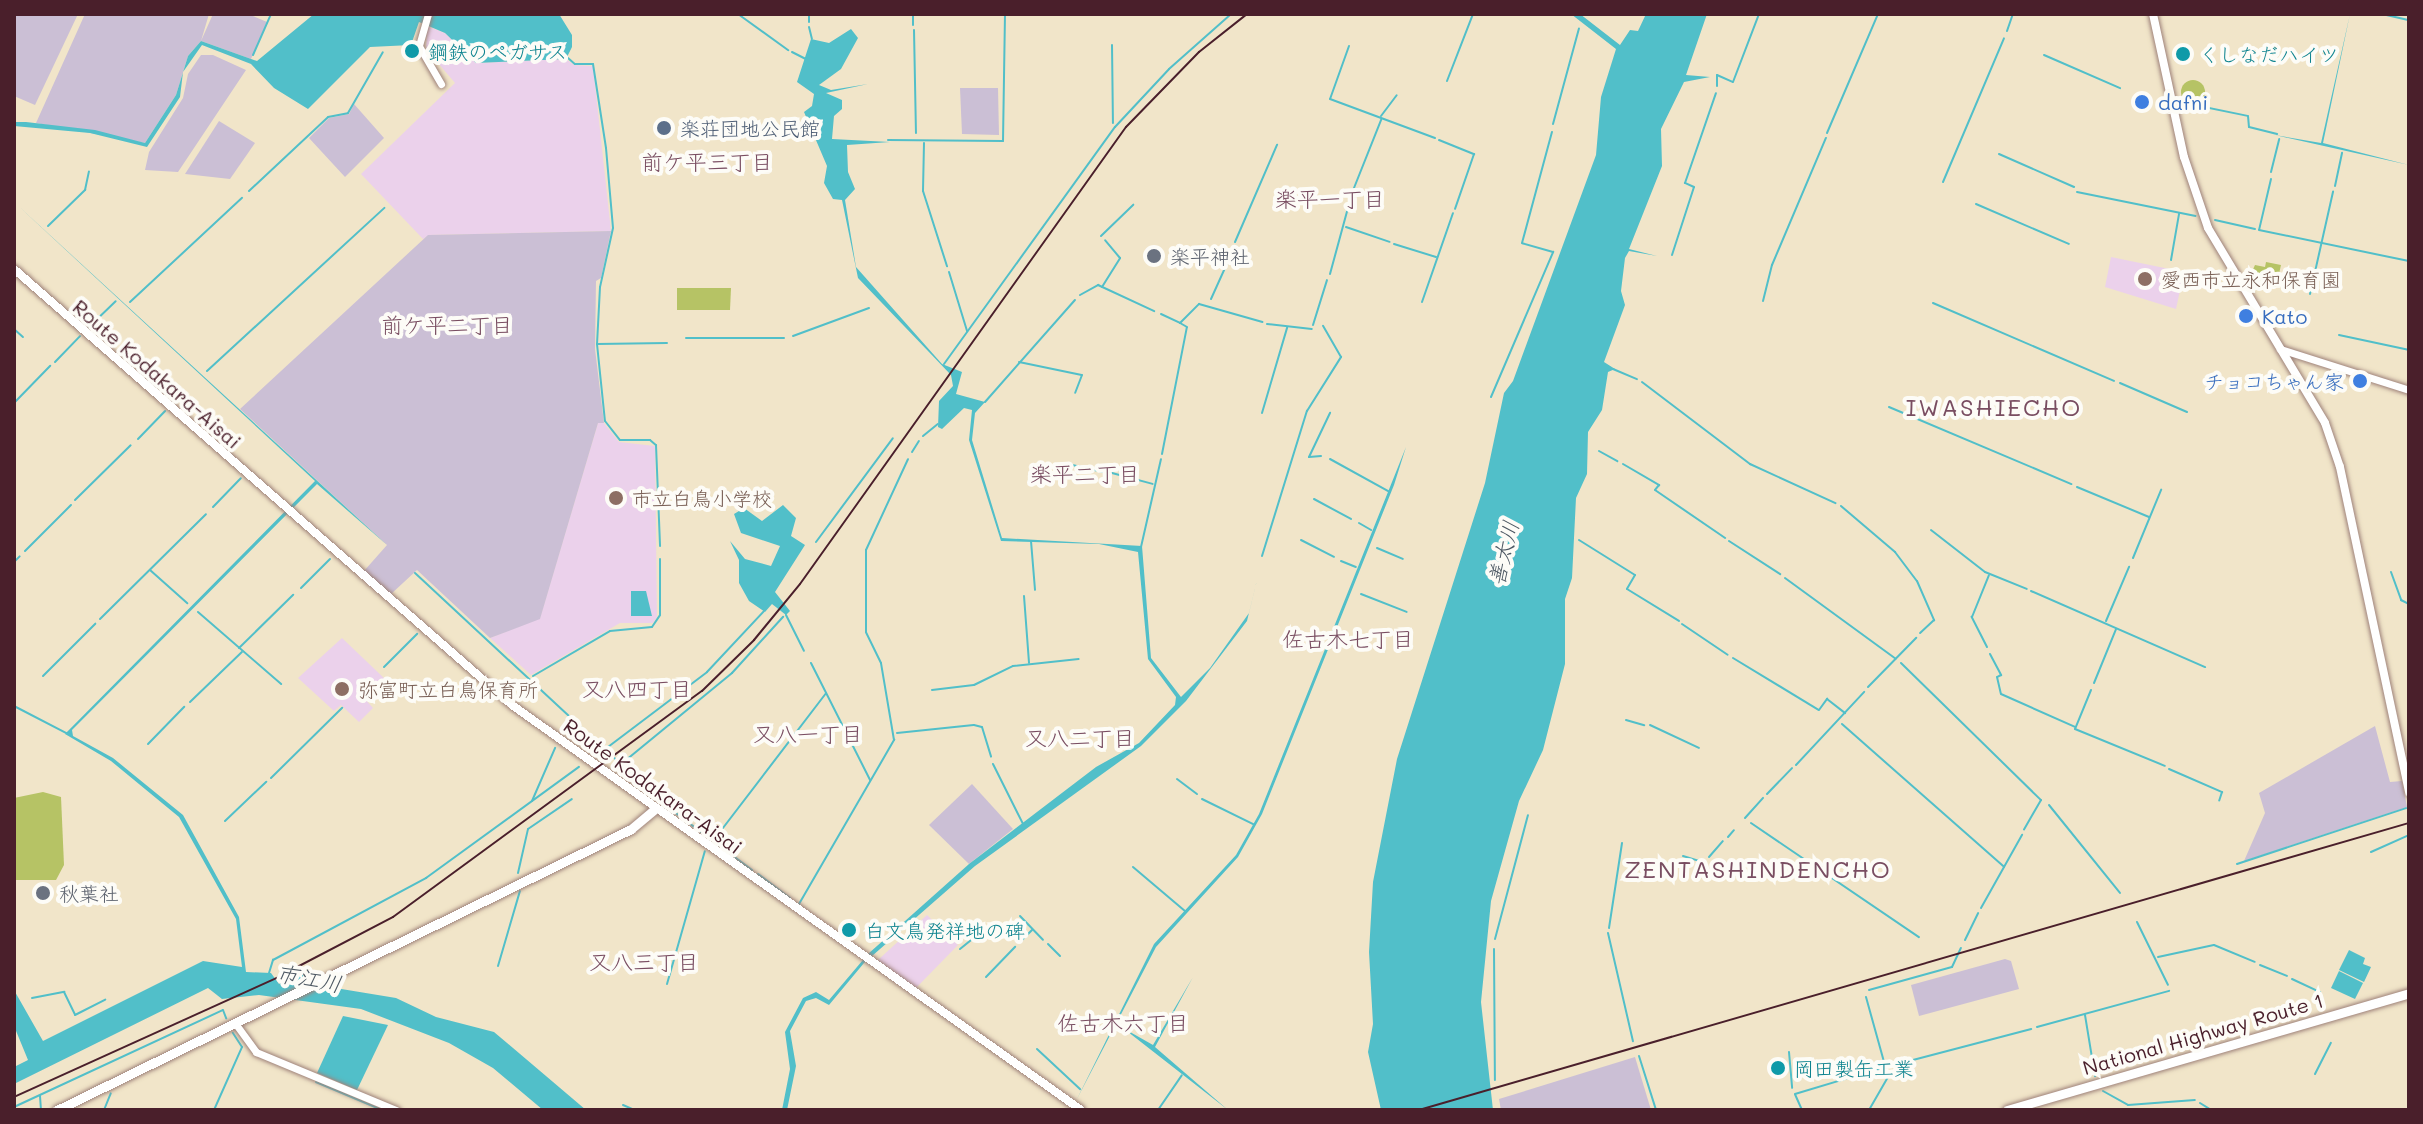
<!DOCTYPE html>
<meta charset="utf-8">
<style>
body{margin:0}
#map{position:relative;width:2423px;height:1124px;overflow:hidden;background:#f1e5c9;font-family:Mali,"Klee One",sans-serif}
div>[style]{position:absolute}
.built>*{inset:0;background:#ebd1eb}
.industrial>*{inset:0;background:#cbbfd5}
.green>*{inset:0;background:#b6c365}
.round{border-radius:50%}
.water>*{inset:0;background:#51bfc9}
.stream>*{height:2px;margin:-1px;padding:0 1px;transform-origin:1px;border-radius:1px;background:#51bfc9}
.roads{filter:drop-shadow(0 0 2px #9e827a) drop-shadow(0 0 2px #9e827a)}
.tertiary>*{height:7px;margin:-3.5px;padding:0 3.5px;transform-origin:3.5px;border-radius:3.5px;background:#fff}
.secondary>*{height:8px;margin:-4px;padding:0 4px;transform-origin:4px;border-radius:4px;background:#fff}
.primary>*{height:9px;margin:-4.5px;padding:0 4.5px;transform-origin:4.5px;border-radius:4.5px;background:#fff}
.trunk>*{height:9px;margin:-4.5px;padding:0 4.5px;transform-origin:4.5px;border-radius:4.5px;background:#fff}
.rail>*{height:2px;margin:-1px;padding:0 1px;transform-origin:1px;border-radius:1px;background:#4a1f2b}
.dots>*{width:22px;height:22px;translate:-50% -50%;box-sizing:border-box;border:4px solid #fdfcf7;border-radius:50%}
span{translate:-50% -50%;white-space:nowrap;text-align:center;line-height:1.15;-webkit-text-stroke:8px #fdfcf7;paint-order:stroke}
.culture-label{font-size:20px;color:#0d838f}
.left{translate:0 -50%;text-align:left}
.shop-label{font-size:20px;color:#366cbe}
.right{translate:-100% -50%;text-align:right}
.service-label{font-size:20px;color:#4e5e75}
.worship-label{font-size:20px;color:#5b616d}
.education-label{font-size:20px;color:#785e54}
.street-label{font-size:20px;color:#4a1f2b}
.neighbourhood-label{font-size:22px;color:#794d61}
.water-label{font-size:22px;color:#4c5762;font-style:italic}
.quarter-label{font-size:24px;color:#794d61;letter-spacing:2px}
.frame{position:absolute;inset:0;border:16px solid #4a1f2b;pointer-events:none}
</style>
<div id="map">
<div class="built">
<div style="clip-path:polygon(427px 26px,445px 33px,476px 63px,566px 59px,574px 65px,593px 66px,611px 231px,429px 235px,423px 239px,361px 174px,455px 83px,426px 49px)"></div>
<div style="clip-path:polygon(2111px 257px,2184px 272px,2176px 309px,2105px 287px)"></div>
<div style="clip-path:polygon(598px 423px,604px 423px,619px 442px,655px 446px,657px 617px,653px 623px,620px 623px,531px 675px,490px 638px,540px 618px)"></div>
<div style="clip-path:polygon(342px 638px,385px 679px,364px 698px,373px 708px,359px 722px,341px 705px,334px 711px,298px 678px)"></div>
<div style="clip-path:polygon(927px 915px,958px 945px,915px 989px,878px 960px)"></div>
</div>
<div class="industrial">
<div style="clip-path:polygon(14px 14px,78px 14px,35px 105px,14px 96px)"></div>
<div style="clip-path:polygon(85px 14px,209px 14px,201px 41px,213px 14px,248px 14px,267px 22px,251px 59px,201px 41px,188px 56px,176px 95px,145px 143px,36px 123px)"></div>
<div style="clip-path:polygon(201px 55px,213px 55px,246px 70px,178px 172px,145px 170px,149px 152px,183px 98px,188px 74px)"></div>
<div style="clip-path:polygon(960px 88px,998px 88px,999px 135px,962px 134px)"></div>
<div style="clip-path:polygon(354px 104px,384px 138px,345px 177px,309px 138px,329px 118px,349px 114px)"></div>
<div style="clip-path:polygon(219px 121px,255px 143px,230px 179px,185px 174px)"></div>
<div style="clip-path:polygon(611px 231px,601px 278px,596px 281px,595px 349px,604px 423px,598px 423px,540px 619px,490px 638px,417px 570px,390px 595px,364px 571px,387px 545px,240px 409px,428px 235px)"></div>
<div style="clip-path:polygon(2375px 726px,2390px 782px,2402px 781px,2407px 807px,2244px 861px,2265px 813px,2259px 793px)"></div>
<div style="clip-path:polygon(972px 784px,1013px 829px,969px 864px,929px 825px)"></div>
<div style="clip-path:polygon(2005px 959px,2011px 961px,2019px 989px,1919px 1016px,1911px 985px)"></div>
<div style="clip-path:polygon(1635px 1057px,1651px 1110px,1501px 1110px,1499px 1099px)"></div>
</div>
<div class="green">
<div class="round" style="left:2181px;top:80px;width:24px;height:24px"></div>
<div style="clip-path:polygon(2266px 262px,2281px 265px,2276px 287px,2249px 278px,2255px 265px,2265px 267px)"></div>
<div style="clip-path:polygon(677px 288px,731px 288px,730px 310px,677px 310px)"></div>
<div style="clip-path:polygon(43px 792px,61px 797px,64px 865px,56px 880px,14px 880px,14px 798px)"></div>
</div>
<div class="water">
<div style="clip-path:polygon(314px 14px,559px 14px,572px 35px,572px 47px,566px 59px,476px 63px,445px 33px,419px 22px,411px 45px,370px 47px,308px 109px,274px 88px,251px 64px,202px 45px,183px 72px,180px 97px,147px 147px,90px 133px,14px 126px,14px 122px,26px 122px,95px 130px,145px 143px,176px 95px,188px 56px,201px 41px,257px 61px)"></div>
<div style="clip-path:polygon(1571px 14px,1580px 14px,1620px 45px,1630px 30px,1638px 31px,1646px 14px,1707px 14px,1686px 75px,1710px 77px,1684px 82px,1661px 129px,1662px 166px,1629px 249px,1657px 256px,1629px 251px,1625px 258px,1621px 291px,1625px 305px,1604px 362px,1615px 369px,1608px 372px,1602px 410px,1588px 432px,1587px 474px,1576px 498px,1572px 578px,1565px 599px,1565px 664px,1543px 750px,1519px 801px,1491px 901px,1481px 1002px,1493px 1110px,1381px 1110px,1368px 1052px,1373px 1024px,1369px 952px,1373px 882px,1397px 759px,1485px 483px,1504px 393px,1513px 381px,1596px 155px,1601px 97px,1616px 49px)"></div>
<div style="clip-path:polygon(2350px 14px,2323px 143px,2409px 165px,2275px 135px,2321px 143px)"></div>
<div style="clip-path:polygon(851px 29px,858px 38px,841px 69px,819px 85px,831px 90px,868px 84px,826px 93px,842px 100px,842px 109px,834px 116px,832px 139px,890px 142px,847px 145px,848px 172px,855px 189px,845px 200px,856px 267px,942px 364px,962px 372px,956px 394px,985px 402px,975px 413px,972px 440px,1002px 538px,1142px 546px,1151px 658px,1181px 697px,1210px 668px,1249px 613px,1263px 555px,1247px 621px,1186px 701px,1141px 746px,975px 866px,864px 963px,829px 1005px,816px 998px,806px 1001px,790px 1031px,796px 1066px,787px 1110px,782px 1110px,790px 1069px,785px 1032px,803px 998px,816px 992px,829px 1000px,868px 954px,969px 864px,1096px 767px,1139px 743px,1175px 705px,1176px 697px,1148px 659px,1138px 552px,1099px 544px,1001px 541px,969px 440px,972px 410px,964px 408px,942px 429px,938px 427px,939px 401px,953px 386px,951px 375px,858px 278px,842px 200px,833px 199px,824px 183px,827px 166px,804px 112px,812px 106px,814px 94px,797px 82px,811px 39px,829px 43px)"></div>
<div style="clip-path:polygon(14px 202px,387px 545px,317px 484px,72px 730px,73px 736px,113px 758px,183px 815px,239px 917px,246px 972px,271px 973px,279px 984px,302px 974px,311px 984px,396px 998px,436px 1017px,494px 1032px,586px 1110px,543px 1110px,493px 1068px,449px 1043px,361px 1009px,259px 995px,222px 999px,208px 988px,14px 1084px,14px 1067px,28px 1060px,14px 1026px,14px 990px,43px 1041px,203px 961px,242px 967px,236px 919px,179px 817px,111px 761px,65px 734px,315px 481px)"></div>
<div style="clip-path:polygon(1406px 447px,1394px 485px,1262px 814px,1238px 857px,1156px 947px,1077px 1099px,1154px 944px,1236px 855px,1259px 814px)"></div>
<div style="clip-path:polygon(783px 505px,796px 518px,791px 536px,805px 545px,775px 592px,790px 611px,786px 615px,772px 604px,765px 612px,749px 601px,739px 583px,739px 560px,730px 541px,745px 559px,771px 566px,780px 546px,741px 533px,734px 514px,744px 508px,762px 521px)"></div>
<div style="clip-path:polygon(631px 591px,646px 591px,652px 616px,631px 616px)"></div>
<div style="clip-path:polygon(2349px 950px,2365px 958px,2363px 964px,2371px 967px,2364px 982px,2339px 970px)"></div>
<div style="clip-path:polygon(2339px 971px,2363px 983px,2355px 999px,2331px 988px)"></div>
<div style="clip-path:polygon(1193px 977px,1155px 1047px,1228px 1110px,1123px 1028px,1153px 1045px)"></div>
<div style="clip-path:polygon(343px 1016px,388px 1025px,357px 1090px,317px 1073px)"></div>
</div>
<div class="stream">
<div style="left:738px;top:14px;width:62px;rotate:35.8deg"></div>
<div style="left:913px;top:14px;width:11px;rotate:90deg"></div>
<div style="left:2382px;top:14px;width:28px;rotate:13deg"></div>
<div style="left:809px;top:22px;width:8px;rotate:-90deg"></div>
<div style="left:809px;top:27px;width:12px;rotate:76deg"></div>
<div style="left:914px;top:30px;width:103px;rotate:88.9deg"></div>
<div style="left:2007px;top:31px;width:18px;rotate:-71deg"></div>
<div style="left:1112px;top:45px;width:78px;rotate:89.3deg"></div>
<div style="left:1349px;top:46px;width:56px;rotate:109.7deg"></div>
<div style="left:1330px;top:99px;width:112px;rotate:20.4deg"></div>
<div style="left:792px;top:52px;width:16px;rotate:27deg"></div>
<div style="left:253px;top:55px;width:45px;rotate:-66.3deg"></div>
<div style="left:2044px;top:55px;width:83px;rotate:23.5deg"></div>
<div style="left:568px;top:58px;width:9px;rotate:41deg"></div>
<div style="left:575px;top:64px;width:18px"></div>
<div style="left:593px;top:64px;width:85px;rotate:81.2deg"></div>
<div style="left:606px;top:148px;width:80px;rotate:85deg"></div>
<div style="left:613px;top:228px;width:60px;rotate:102.4deg"></div>
<div style="left:600px;top:287px;width:57px;rotate:93deg"></div>
<div style="left:597px;top:344px;width:77px;rotate:84.1deg"></div>
<div style="left:605px;top:421px;width:24px;rotate:52deg"></div>
<div style="left:620px;top:440px;width:30px"></div>
<div style="left:650px;top:440px;width:8px;rotate:40deg"></div>
<div style="left:656px;top:445px;width:101px;rotate:87.7deg"></div>
<div style="left:1447px;top:81px;width:72px;rotate:-68.8deg"></div>
<div style="left:1717px;top:86px;width:11px;rotate:-90deg"></div>
<div style="left:1717px;top:75px;width:17px;rotate:24deg"></div>
<div style="left:1733px;top:82px;width:73px;rotate:-69.1deg"></div>
<div style="left:2180px;top:102px;width:69px;rotate:11.6deg"></div>
<div style="left:2248px;top:116px;width:11px;rotate:85deg"></div>
<div style="left:2249px;top:127px;width:29px;rotate:14deg"></div>
<div style="left:1381px;top:116px;width:26px;rotate:-53deg"></div>
<div style="left:1553px;top:124px;width:99px;rotate:-74.8deg"></div>
<div style="left:1827px;top:133px;width:129px;rotate:-66.8deg"></div>
<div style="left:888px;top:140px;width:115px;rotate:0.5deg"></div>
<div style="left:1003px;top:141px;width:127px;rotate:-89.1deg"></div>
<div style="left:1439px;top:140px;width:38px;rotate:22deg"></div>
<div style="left:1474px;top:154px;width:58px;rotate:109.1deg"></div>
<div style="left:924px;top:143px;width:48px;rotate:91.2deg"></div>
<div style="left:923px;top:191px;width:79px;rotate:72.3deg"></div>
<div style="left:1999px;top:154px;width:82px;rotate:23.7deg"></div>
<div style="left:2271px;top:172px;width:34px;rotate:-76deg"></div>
<div style="left:2271px;top:179px;width:52px;rotate:103.2deg"></div>
<div style="left:2259px;top:230px;width:153px;rotate:11.7deg"></div>
<div style="left:1943px;top:182px;width:156px;rotate:-67deg"></div>
<div style="left:2335px;top:186px;width:34px;rotate:-78deg"></div>
<div style="left:249px;top:191px;width:108px;rotate:-43.1deg"></div>
<div style="left:328px;top:117px;width:20px;rotate:-11deg"></div>
<div style="left:348px;top:113px;width:70px;rotate:-60.2deg"></div>
<div style="left:2077px;top:192px;width:121px;rotate:11.4deg"></div>
<div style="left:1976px;top:204px;width:101px;rotate:23.3deg"></div>
<div style="left:2215px;top:220px;width:41px;rotate:12.7deg"></div>
<div style="left:48px;top:226px;width:52px;rotate:-44.2deg"></div>
<div style="left:85px;top:190px;width:19px;rotate:-78deg"></div>
<div style="left:1346px;top:227px;width:46px;rotate:18.8deg"></div>
<div style="left:1101px;top:236px;width:45px;rotate:-44.1deg"></div>
<div style="left:1235px;top:242px;width:106px;rotate:-66.6deg"></div>
<div style="left:1394px;top:244px;width:44px;rotate:17.2deg"></div>
<div style="left:1672px;top:255px;width:71px;rotate:-72.1deg"></div>
<div style="left:1694px;top:187px;width:10px;rotate:-156deg"></div>
<div style="left:1685px;top:183px;width:95px;rotate:-71deg"></div>
<div style="left:2171px;top:260px;width:47px;rotate:-80.1deg"></div>
<div style="left:949px;top:272px;width:62px;rotate:73deg"></div>
<div style="left:1330px;top:274px;width:84px;rotate:-74.8deg"></div>
<div style="left:1352px;top:193px;width:79px;rotate:-68.3deg"></div>
<div style="left:1102px;top:287px;width:34px;rotate:-58deg"></div>
<div style="left:1120px;top:258px;width:23px;rotate:-130deg"></div>
<div style="left:2310px;top:294px;width:105px;rotate:-77.3deg"></div>
<div style="left:1080px;top:295px;width:21px;rotate:-29deg"></div>
<div style="left:1098px;top:285px;width:62px;rotate:24.9deg"></div>
<div style="left:1211px;top:299px;width:56px;rotate:-65.7deg"></div>
<div style="left:1763px;top:301px;width:37px;rotate:-76deg"></div>
<div style="left:1772px;top:265px;width:138px;rotate:-67deg"></div>
<div style="left:130px;top:302px;width:153px;rotate:-42.9deg"></div>
<div style="left:1422px;top:302px;width:94px;rotate:-70.8deg"></div>
<div style="left:1933px;top:303px;width:197px;rotate:23.3deg"></div>
<div style="left:1161px;top:314px;width:21px;rotate:25deg"></div>
<div style="left:1180px;top:323px;width:27px;rotate:-45deg"></div>
<div style="left:1199px;top:304px;width:66px;rotate:15.9deg"></div>
<div style="left:1267px;top:324px;width:45px;rotate:6.3deg"></div>
<div style="left:1313px;top:325px;width:47px;rotate:-72.7deg"></div>
<div style="left:89px;top:327px;width:37px;rotate:-44deg"></div>
<div style="left:14px;top:329px;width:12px;rotate:42deg"></div>
<div style="left:2339px;top:335px;width:72px;rotate:12.1deg"></div>
<div style="left:793px;top:336px;width:81px;rotate:-20.2deg"></div>
<div style="left:686px;top:338px;width:98px"></div>
<div style="left:597px;top:344px;width:70px;rotate:-0.8deg"></div>
<div style="left:55px;top:362px;width:36px;rotate:-46deg"></div>
<div style="left:1019px;top:362px;width:64px;rotate:11.7deg"></div>
<div style="left:1082px;top:375px;width:19px;rotate:111deg"></div>
<div style="left:944px;top:364px;width:292px;rotate:-54.2deg"></div>
<div style="left:1115px;top:127px;width:79px;rotate:-47deg"></div>
<div style="left:1169px;top:69px;width:83px;rotate:-41.6deg"></div>
<div style="left:1613px;top:369px;width:26px;rotate:23deg"></div>
<div style="left:207px;top:371px;width:241px;rotate:-42.6deg"></div>
<div style="left:1642px;top:382px;width:136px;rotate:37.2deg"></div>
<div style="left:1750px;top:464px;width:94px;rotate:24.6deg"></div>
<div style="left:2120px;top:383px;width:73px;rotate:23.4deg"></div>
<div style="left:1491px;top:397px;width:158px;rotate:-66.8deg"></div>
<div style="left:1553px;top:252px;width:32px;rotate:-164deg"></div>
<div style="left:1522px;top:243px;width:115px;rotate:-74.9deg"></div>
<div style="left:985px;top:402px;width:136px;rotate:-48.6deg"></div>
<div style="left:14px;top:403px;width:52px;rotate:-45.8deg"></div>
<div style="left:1889px;top:407px;width:198px;rotate:22.9deg"></div>
<div style="left:1262px;top:413px;width:89px;rotate:-73.6deg"></div>
<div style="left:923px;top:436px;width:19px;rotate:-39deg"></div>
<div style="left:138px;top:439px;width:39px;rotate:-46deg"></div>
<div style="left:1599px;top:451px;width:21px;rotate:29deg"></div>
<div style="left:912px;top:452px;width:13px;rotate:-58deg"></div>
<div style="left:1162px;top:454px;width:129px;rotate:-78.9deg"></div>
<div style="left:1187px;top:327px;width:8px;rotate:-150deg"></div>
<div style="left:1321px;top:456px;width:12px;rotate:175deg"></div>
<div style="left:1309px;top:457px;width:49px;rotate:-64.5deg"></div>
<div style="left:1330px;top:459px;width:68px;rotate:28.8deg"></div>
<div style="left:1068px;top:464px;width:37px;rotate:13deg"></div>
<div style="left:1623px;top:464px;width:42px;rotate:30.3deg"></div>
<div style="left:1659px;top:485px;width:6px;rotate:129deg"></div>
<div style="left:1655px;top:490px;width:85px;rotate:34.4deg"></div>
<div style="left:1112px;top:473px;width:42px;rotate:15deg"></div>
<div style="left:2077px;top:487px;width:78px;rotate:22.6deg"></div>
<div style="left:1314px;top:499px;width:42px;rotate:28.4deg"></div>
<div style="left:75px;top:500px;width:78px;rotate:-44.5deg"></div>
<div style="left:1841px;top:506px;width:71px;rotate:40.4deg"></div>
<div style="left:1895px;top:552px;width:36px;rotate:53deg"></div>
<div style="left:1917px;top:581px;width:43px;rotate:66.4deg"></div>
<div style="left:1934px;top:620px;width:19px;rotate:137deg"></div>
<div style="left:213px;top:507px;width:40px;rotate:-46deg"></div>
<div style="left:1359px;top:523px;width:14px;rotate:30deg"></div>
<div style="left:1931px;top:530px;width:68px;rotate:37.9deg"></div>
<div style="left:1985px;top:572px;width:45px;rotate:22deg"></div>
<div style="left:1301px;top:540px;width:37px;rotate:27deg"></div>
<div style="left:1579px;top:540px;width:66px;rotate:32deg"></div>
<div style="left:1635px;top:575px;width:16px;rotate:120deg"></div>
<div style="left:1627px;top:589px;width:61px;rotate:31.6deg"></div>
<div style="left:1031px;top:541px;width:49px;rotate:85.3deg"></div>
<div style="left:1729px;top:541px;width:61px;rotate:32.9deg"></div>
<div style="left:816px;top:542px;width:129px;rotate:-53.5deg"></div>
<div style="left:1141px;top:547px;width:90px;rotate:-77.2deg"></div>
<div style="left:1377px;top:548px;width:28px;rotate:23deg"></div>
<div style="left:25px;top:551px;width:65px;rotate:-45deg"></div>
<div style="left:1262px;top:556px;width:152px;rotate:-72.8deg"></div>
<div style="left:1307px;top:411px;width:64px;rotate:-57.8deg"></div>
<div style="left:1341px;top:357px;width:36px;rotate:-120deg"></div>
<div style="left:2133px;top:558px;width:74px;rotate:-67.6deg"></div>
<div style="left:1341px;top:561px;width:16px;rotate:22deg"></div>
<div style="left:14px;top:562px;width:8px;rotate:-45deg"></div>
<div style="left:150px;top:570px;width:50px;rotate:41.7deg"></div>
<div style="left:2391px;top:572px;width:30px;rotate:70deg"></div>
<div style="left:2401px;top:600px;width:9px;rotate:27deg"></div>
<div style="left:415px;top:573px;width:212px;rotate:42.9deg"></div>
<div style="left:1785px;top:578px;width:137px;rotate:36.1deg"></div>
<div style="left:301px;top:588px;width:41px;rotate:-45deg"></div>
<div style="left:2031px;top:591px;width:190px;rotate:23.6deg"></div>
<div style="left:1361px;top:594px;width:49px;rotate:21.4deg"></div>
<div style="left:1024px;top:596px;width:67px;rotate:85.7deg"></div>
<div style="left:198px;top:612px;width:110px;rotate:40.9deg"></div>
<div style="left:786px;top:615px;width:40px;rotate:63.4deg"></div>
<div style="left:100px;top:619px;width:149px;rotate:-44.7deg"></div>
<div style="left:2106px;top:621px;width:59px;rotate:-66.9deg"></div>
<div style="left:1682px;top:624px;width:55px;rotate:34deg"></div>
<div style="left:1987px;top:647px;width:34px;rotate:-117deg"></div>
<div style="left:1972px;top:617px;width:45px;rotate:-68deg"></div>
<div style="left:239px;top:648px;width:76px;rotate:-44.5deg"></div>
<div style="left:1990px;top:654px;width:24px;rotate:62deg"></div>
<div style="left:2001px;top:675px;width:4px;rotate:153deg"></div>
<div style="left:1997px;top:677px;width:17px;rotate:77deg"></div>
<div style="left:2001px;top:694px;width:81px;rotate:24deg"></div>
<div style="left:1733px;top:658px;width:100px;rotate:31.2deg"></div>
<div style="left:1819px;top:710px;width:14px;rotate:-54deg"></div>
<div style="left:1827px;top:699px;width:23px;rotate:38deg"></div>
<div style="left:811px;top:663px;width:131px;rotate:63.2deg"></div>
<div style="left:1901px;top:663px;width:196px;rotate:44.4deg"></div>
<div style="left:2041px;top:800px;width:34px;rotate:120deg"></div>
<div style="left:384px;top:667px;width:47px;rotate:-45deg"></div>
<div style="left:43px;top:676px;width:74px;rotate:-45deg"></div>
<div style="left:533px;top:676px;width:89px;rotate:-30.3deg"></div>
<div style="left:610px;top:631px;width:42px;rotate:-5.4deg"></div>
<div style="left:652px;top:627px;width:14px;rotate:-56deg"></div>
<div style="left:660px;top:615px;width:56px;rotate:-90deg"></div>
<div style="left:2094px;top:683px;width:58px;rotate:-67.8deg"></div>
<div style="left:1868px;top:687px;width:69px;rotate:-45.6deg"></div>
<div style="left:932px;top:690px;width:42px;rotate:-6.8deg"></div>
<div style="left:974px;top:685px;width:43px;rotate:-26deg"></div>
<div style="left:1013px;top:666px;width:66px;rotate:-6.1deg"></div>
<div style="left:2091px;top:690px;width:42px;rotate:112.3deg"></div>
<div style="left:2075px;top:729px;width:97px;rotate:22.3deg"></div>
<div style="left:190px;top:702px;width:72px;rotate:-43.9deg"></div>
<div style="left:14px;top:706px;width:59px;rotate:27.4deg"></div>
<div style="left:1626px;top:720px;width:19px;rotate:16deg"></div>
<div style="left:576px;top:723px;width:125px;rotate:42.4deg"></div>
<div style="left:1842px;top:724px;width:216px;rotate:41.4deg"></div>
<div style="left:1650px;top:725px;width:54px;rotate:25.1deg"></div>
<div style="left:897px;top:733px;width:77px;rotate:-5.9deg"></div>
<div style="left:974px;top:725px;width:8px;rotate:14deg"></div>
<div style="left:982px;top:727px;width:31px;rotate:73deg"></div>
<div style="left:148px;top:744px;width:52px;rotate:-45.8deg"></div>
<div style="left:604px;top:750px;width:129px;rotate:-37.1deg"></div>
<div style="left:707px;top:672px;width:83px;rotate:-46.9deg"></div>
<div style="left:993px;top:764px;width:67px;rotate:63.4deg"></div>
<div style="left:620px;top:765px;width:145px;rotate:-39.4deg"></div>
<div style="left:732px;top:673px;width:76px;rotate:-47.7deg"></div>
<div style="left:1796px;top:765px;width:100px;rotate:-47deg"></div>
<div style="left:2169px;top:769px;width:58px;rotate:23.5deg"></div>
<div style="left:2222px;top:792px;width:9px;rotate:108deg"></div>
<div style="left:271px;top:778px;width:100px;rotate:-44.6deg"></div>
<div style="left:1177px;top:779px;width:25px;rotate:37deg"></div>
<div style="left:1767px;top:794px;width:36px;rotate:-46deg"></div>
<div style="left:1202px;top:799px;width:57px;rotate:26.1deg"></div>
<div style="left:532px;top:801px;width:58px;rotate:-66.5deg"></div>
<div style="left:2049px;top:805px;width:113px;rotate:51.1deg"></div>
<div style="left:673px;top:811px;width:99px;rotate:36.8deg"></div>
<div style="left:1745px;top:818px;width:27px;rotate:-48deg"></div>
<div style="left:225px;top:821px;width:57px;rotate:-43.6deg"></div>
<div style="left:1751px;top:823px;width:203px;rotate:34.2deg"></div>
<div style="left:1728px;top:837px;width:9px;rotate:-49deg"></div>
<div style="left:713px;top:841px;width:186px;rotate:-52.6deg"></div>
<div style="left:2371px;top:852px;width:42px;rotate:-24.1deg"></div>
<div style="left:1683px;top:856px;width:21px;rotate:17deg"></div>
<div style="left:1709px;top:857px;width:21px;rotate:-49deg"></div>
<div style="left:2237px;top:864px;width:178px;rotate:-18.3deg"></div>
<div style="left:1133px;top:867px;width:68px;rotate:40.2deg"></div>
<div style="left:518px;top:873px;width:45px;rotate:-77.2deg"></div>
<div style="left:528px;top:829px;width:53px;rotate:-34.3deg"></div>
<div style="left:758px;top:874px;width:40px;rotate:37deg"></div>
<div style="left:799px;top:904px;width:190px;rotate:-59.9deg"></div>
<div style="left:894px;top:740px;width:78px;rotate:-99.6deg"></div>
<div style="left:881px;top:663px;width:34px;rotate:-116deg"></div>
<div style="left:866px;top:632px;width:82px;rotate:-90deg"></div>
<div style="left:866px;top:550px;width:100px;rotate:-65.2deg"></div>
<div style="left:1981px;top:908px;width:84px;rotate:-60.7deg"></div>
<div style="left:1020px;top:916px;width:33px;rotate:46deg"></div>
<div style="left:2137px;top:922px;width:70px;rotate:63.8deg"></div>
<div style="left:1609px;top:928px;width:86px;rotate:-81.3deg"></div>
<div style="left:1608px;top:933px;width:111px;rotate:77deg"></div>
<div style="left:1495px;top:939px;width:128px;rotate:-75.1deg"></div>
<div style="left:1965px;top:940px;width:30px;rotate:-64deg"></div>
<div style="left:1020px;top:942px;width:17px;rotate:-45deg"></div>
<div style="left:1048px;top:944px;width:17px;rotate:45deg"></div>
<div style="left:960px;top:949px;width:28px;rotate:-39deg"></div>
<div style="left:1494px;top:949px;width:131px;rotate:89.6deg"></div>
<div style="left:2158px;top:957px;width:57px;rotate:-12.1deg"></div>
<div style="left:2214px;top:945px;width:44px;rotate:22.5deg"></div>
<div style="left:2260px;top:965px;width:29px;rotate:22deg"></div>
<div style="left:498px;top:966px;width:78px;rotate:-73.7deg"></div>
<div style="left:269px;top:973px;width:14px;rotate:-73deg"></div>
<div style="left:273px;top:960px;width:174px;rotate:-28.2deg"></div>
<div style="left:426px;top:878px;width:189px;rotate:-36deg"></div>
<div style="left:986px;top:977px;width:42px;rotate:-46deg"></div>
<div style="left:2292px;top:979px;width:31px;rotate:25deg"></div>
<div style="left:667px;top:984px;width:138px;rotate:-74.1deg"></div>
<div style="left:1869px;top:990px;width:86px;rotate:-15.5deg"></div>
<div style="left:1952px;top:967px;width:21px;rotate:-65deg"></div>
<div style="left:1866px;top:997px;width:67px;rotate:74.5deg"></div>
<div style="left:32px;top:998px;width:33px;rotate:-11deg"></div>
<div style="left:64px;top:992px;width:25px;rotate:64deg"></div>
<div style="left:75px;top:1015px;width:34px;rotate:-27deg"></div>
<div style="left:2085px;top:1015px;width:62px;rotate:80.7deg"></div>
<div style="left:2037px;top:1027px;width:137px;rotate:-15.3deg"></div>
<div style="left:1037px;top:1049px;width:59px;rotate:42.9deg"></div>
<div style="left:1789px;top:1052px;width:36px;rotate:85deg"></div>
<div style="left:1639px;top:1056px;width:57px;rotate:72.5deg"></div>
<div style="left:1890px;top:1066px;width:146px;rotate:-14.7deg"></div>
<div style="left:1869px;top:1073px;width:15px;rotate:-20deg"></div>
<div style="left:2315px;top:1074px;width:35px;rotate:-63deg"></div>
<div style="left:316px;top:1082px;width:72px;rotate:23deg"></div>
<div style="left:2103px;top:1091px;width:29px;rotate:29deg"></div>
<div style="left:2128px;top:1105px;width:67px;rotate:-4.3deg"></div>
<div style="left:40px;top:1096px;width:14px;rotate:86deg"></div>
<div style="left:2200px;top:1103px;width:13px;rotate:32deg"></div>
<div style="left:623px;top:1105px;width:13px;rotate:23deg"></div>
<div style="left:14px;top:1107px;width:230px;rotate:-24.9deg"></div>
<div style="left:223px;top:1010px;width:9px;rotate:69deg"></div>
<div style="left:104px;top:1110px;width:18px;rotate:-68deg"></div>
<div style="left:214px;top:1110px;width:69px;rotate:-66deg"></div>
<div style="left:242px;top:1047px;width:17px;rotate:-123deg"></div>
<div style="left:1158px;top:1110px;width:42px;rotate:-55.6deg"></div>
<div style="left:1802px;top:1110px;width:17px;rotate:-114deg"></div>
<div style="left:1795px;top:1094px;width:63px;rotate:-16.7deg"></div>
<div style="left:1869px;top:1110px;width:38px;rotate:-60deg"></div>
<div style="left:1888px;top:1077px;width:10px;rotate:-107deg"></div>
</div>
<div class="roads">
<div class="tertiary">
<div style="left:428px;top:14px;width:33px;rotate:106deg"></div>
<div style="left:419px;top:46px;width:44px;rotate:59.9deg"></div>
<div style="left:2280px;top:349px;width:135px;rotate:17.6deg"></div>
<div style="left:235px;top:1023px;width:36px;rotate:54deg"></div>
<div style="left:256px;top:1052px;width:152px;rotate:22.5deg"></div>
</div>
<div class="secondary">
<div style="left:2153px;top:14px;width:146px;rotate:77.8deg"></div>
<div style="left:2184px;top:157px;width:75px;rotate:71.3deg"></div>
<div style="left:2208px;top:228px;width:227px;rotate:59deg"></div>
<div style="left:2325px;top:423px;width:46px;rotate:71.2deg"></div>
<div style="left:2340px;top:467px;width:333px;rotate:78deg"></div>
<div style="left:14px;top:269px;width:662px;rotate:41.2deg"></div>
<div style="left:512px;top:705px;width:698px;rotate:35.44deg"></div>
</div>
<div class="primary">
<div style="left:57px;top:1110px;width:639px;rotate:-26.08deg"></div>
<div style="left:631px;top:829px;width:31px;rotate:-40deg"></div>
</div>
<div class="trunk">
<div style="left:2007px;top:1110px;width:419px;rotate:-16.2deg"></div>
</div>
</div>
<div class="rail">
<div style="left:14px;top:1097px;width:290px;rotate:-24.4deg"></div>
<div style="left:278px;top:977px;width:130px;rotate:-27.6deg"></div>
<div style="left:393px;top:917px;width:383px;rotate:-36.2deg"></div>
<div style="left:702px;top:691px;width:73px;rotate:-44.4deg"></div>
<div style="left:754px;top:640px;width:72px;rotate:-50.6deg"></div>
<div style="left:800px;top:584px;width:561px;rotate:-54.5deg"></div>
<div style="left:1126px;top:127px;width:105px;rotate:-45.8deg"></div>
<div style="left:1199px;top:52px;width:61px;rotate:-38.4deg"></div>
<div style="left:1419px;top:1110px;width:1031px;rotate:-16.17deg"></div>
</div>
<div class="dots">
<div style="left:412px;top:51px;background:#0f9aa8"></div>
<div style="left:2183px;top:54px;background:#0f9aa8"></div>
<div style="left:2142px;top:102px;background:#3f7fe0"></div>
<div style="left:664px;top:128px;background:#5c6f8a"></div>
<div style="left:1154px;top:256px;background:#6b7280"></div>
<div style="left:2145px;top:279px;background:#8d6e63"></div>
<div style="left:2246px;top:316px;background:#3f7fe0"></div>
<div style="left:2360px;top:381px;background:#3f7fe0"></div>
<div style="left:616px;top:498px;background:#8d6e63"></div>
<div style="left:342px;top:689px;background:#8d6e63"></div>
<div style="left:43px;top:893px;background:#6b7280"></div>
<div style="left:849px;top:930px;background:#0f9aa8"></div>
<div style="left:1778px;top:1068px;background:#0f9aa8"></div>
</div>
<div class="culture-label">
<span class="left" style="left:428px;top:51px">鋼鉄のペガサス</span>
<span class="left" style="left:2199px;top:54px">くしなだハイツ</span>
<span class="left" style="left:865px;top:930px">白文鳥発祥地の碑</span>
<span class="left" style="left:1794px;top:1068px">岡田製缶工業</span>
</div>
<div class="shop-label">
<span class="left" style="left:2158px;top:102px">dafni</span>
<span class="left" style="left:2262px;top:316px">Kato</span>
<span class="right" style="left:2344px;top:381px">チョコちゃん家</span>
</div>
<div class="service-label">
<span class="left" style="left:680px;top:128px">楽荘団地公民館</span>
</div>
<div class="worship-label">
<span class="left" style="left:1170px;top:256px">楽平神社</span>
<span class="left" style="left:59px;top:893px">秋葉社</span>
</div>
<div class="education-label">
<span class="left" style="left:2161px;top:279px">愛西市立永和保育園</span>
<span class="left" style="left:632px;top:498px">市立白鳥小学校</span>
<span class="left" style="left:358px;top:689px">弥富町立白鳥保育所</span>
</div>
<div class="street-label">
<span style="left:157px;top:374px;rotate:41deg">Route Kodakara-Aisai</span>
<span style="left:653px;top:786px;rotate:36deg">Route Kodakara-Aisai</span>
<span style="left:2203px;top:1034px;rotate:-16deg">National Highway Route 1</span>
</div>
<div class="neighbourhood-label">
<span style="left:707px;top:162px">前ケ平三丁目</span>
<span style="left:1330px;top:199px">楽平一丁目</span>
<span style="left:447px;top:325px">前ケ平二丁目</span>
<span style="left:1085px;top:474px">楽平二丁目</span>
<span style="left:1348px;top:639px">佐古木七丁目</span>
<span style="left:637px;top:689px">又八四丁目</span>
<span style="left:808px;top:734px">又八一丁目</span>
<span style="left:1080px;top:738px">又八二丁目</span>
<span style="left:644px;top:962px">又八三丁目</span>
<span style="left:1123px;top:1023px">佐古木六丁目</span>
</div>
<div class="water-label">
<span style="left:1503px;top:553px;rotate:-76deg">善太川</span>
<span style="left:309px;top:978px;rotate:11deg">市江川</span>
</div>
<div class="quarter-label">
<span style="left:1994px;top:407px">IWASHIECHO</span>
<span style="left:1758px;top:869px">ZENTASHINDENCHO</span>
</div>
<div class="frame"></div>
</div>
